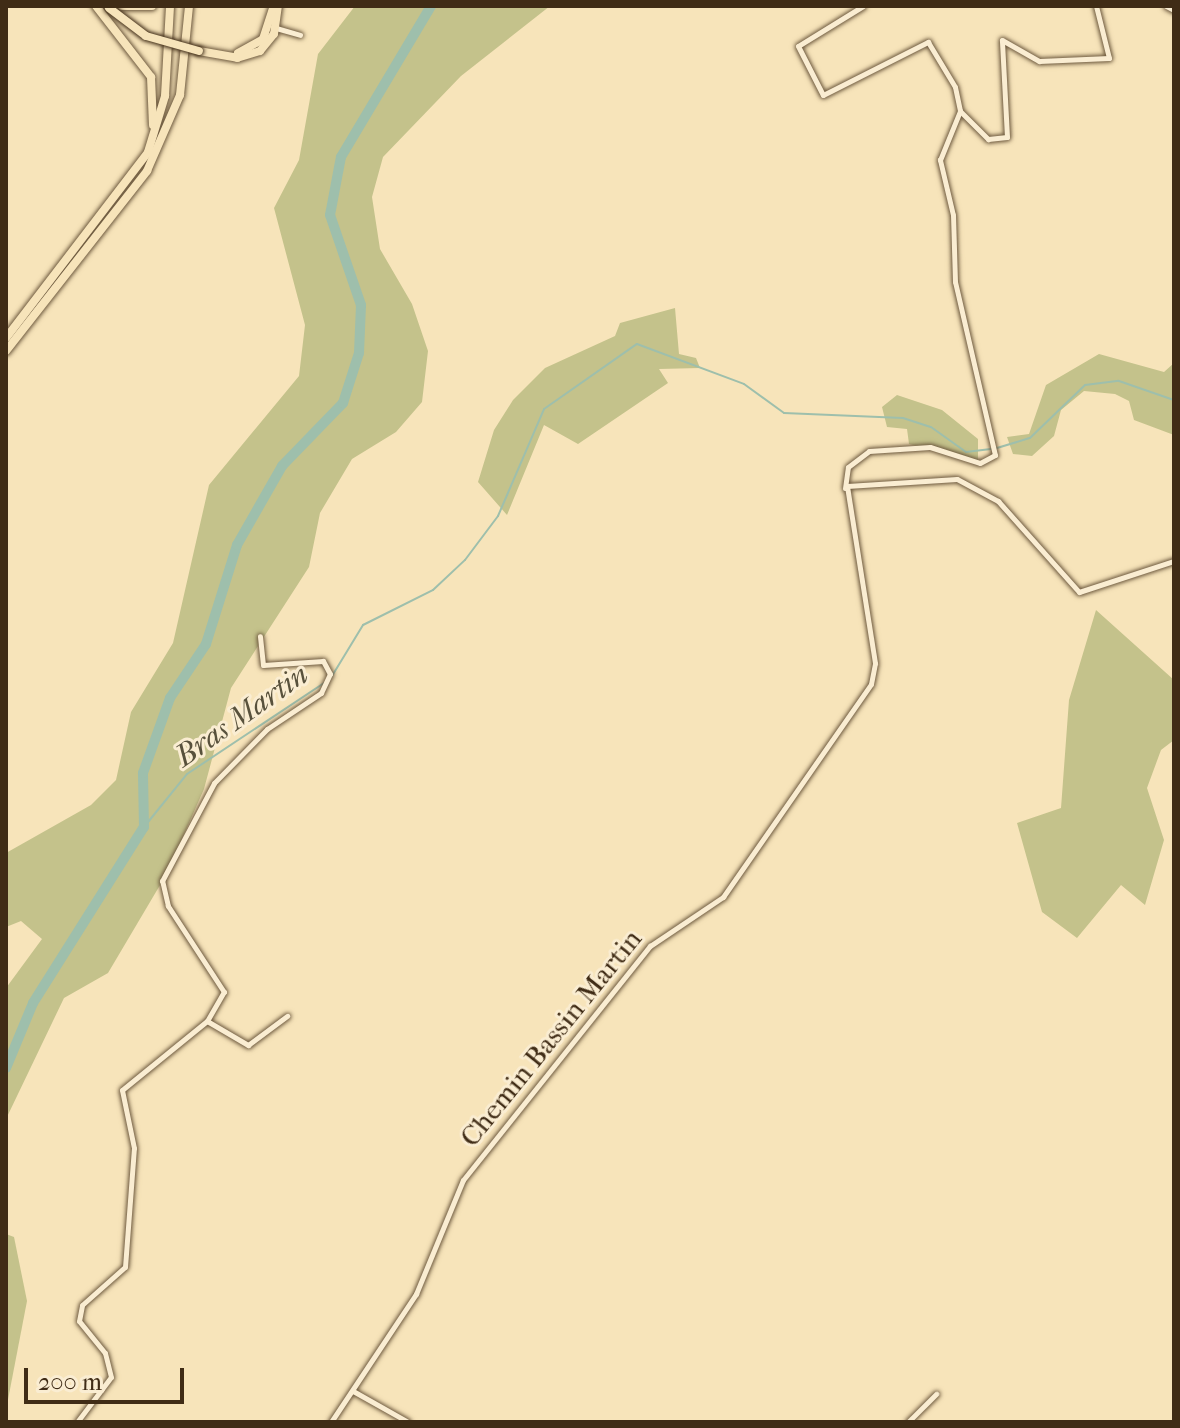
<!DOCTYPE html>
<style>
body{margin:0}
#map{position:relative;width:1180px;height:1428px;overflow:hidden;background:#f7e4ba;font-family:"IM FELL French Canon",serif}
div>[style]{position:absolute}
.green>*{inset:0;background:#c4c28b}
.stream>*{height:2px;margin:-1px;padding:0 1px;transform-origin:1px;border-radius:1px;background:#9ebfac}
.river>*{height:10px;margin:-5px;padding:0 5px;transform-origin:5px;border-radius:5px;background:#9ebfac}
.roads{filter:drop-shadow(0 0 2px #6e5a3f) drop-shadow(0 0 2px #6e5a3f)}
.street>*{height:5px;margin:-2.5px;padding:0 2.5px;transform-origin:2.5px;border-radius:2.5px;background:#faedd2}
.highway>*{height:8px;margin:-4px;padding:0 4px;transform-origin:4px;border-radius:4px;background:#f7e4ba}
.bridges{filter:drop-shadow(0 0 2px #402c16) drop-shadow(0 0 2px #402c16)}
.highway-bridge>*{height:8px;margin:-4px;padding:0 4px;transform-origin:4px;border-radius:4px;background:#f7e4ba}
span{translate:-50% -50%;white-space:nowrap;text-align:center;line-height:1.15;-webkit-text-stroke:6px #faedd2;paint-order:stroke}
.street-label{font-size:28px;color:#402c16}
.water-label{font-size:30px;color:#58513c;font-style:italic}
.frame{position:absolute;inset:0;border:8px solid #402c16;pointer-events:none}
.scale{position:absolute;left:24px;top:1368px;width:160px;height:36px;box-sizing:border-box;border:4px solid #402c16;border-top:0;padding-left:10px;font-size:24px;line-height:28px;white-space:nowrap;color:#402c16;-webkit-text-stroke:6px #faedd2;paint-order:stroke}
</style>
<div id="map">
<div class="green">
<div style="clip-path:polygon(355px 6px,550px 6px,461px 76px,383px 157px,372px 197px,380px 249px,412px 304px,428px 351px,422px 402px,396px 432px,352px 459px,320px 513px,309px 567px,231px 688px,204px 789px,166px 875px,108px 973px,64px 998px,6px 1119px,6px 988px,42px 939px,21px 921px,6px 927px,6px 853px,91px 805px,116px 780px,131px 712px,173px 643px,209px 485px,299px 376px,305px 325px,274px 208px,299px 160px,318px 54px)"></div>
<div style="clip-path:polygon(675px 308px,679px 354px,696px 358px,700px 368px,659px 369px,668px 383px,578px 444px,544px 425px,507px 515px,478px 482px,494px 430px,513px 400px,545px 368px,615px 336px,620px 323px)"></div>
<div style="clip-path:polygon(1099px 354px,1164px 372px,1174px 363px,1174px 435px,1134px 420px,1129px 401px,1115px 394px,1084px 391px,1061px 410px,1054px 436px,1032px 456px,1013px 454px,1007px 437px,1029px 434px,1046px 385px)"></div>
<div style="clip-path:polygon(897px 395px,942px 410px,978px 439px,978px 461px,909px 444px,907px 429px,887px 427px,882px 407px)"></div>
<div style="clip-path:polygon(1096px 610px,1174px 680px,1174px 740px,1161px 750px,1147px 788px,1164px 840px,1145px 905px,1121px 885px,1077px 938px,1042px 912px,1017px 823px,1061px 808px,1069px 700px)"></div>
<div style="clip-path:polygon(6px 1234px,14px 1237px,27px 1301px,6px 1410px)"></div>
</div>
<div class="stream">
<div style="left:997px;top:448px;width:34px;rotate:-17deg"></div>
<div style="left:1030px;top:438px;width:76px;rotate:-43.9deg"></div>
<div style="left:1085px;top:385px;width:34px;rotate:-7deg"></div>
<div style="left:1119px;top:381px;width:58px;rotate:19.1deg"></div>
<div style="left:332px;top:676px;width:60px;rotate:-58.7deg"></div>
<div style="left:363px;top:625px;width:78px;rotate:-26.6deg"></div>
<div style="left:433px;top:590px;width:44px;rotate:-43.2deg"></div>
<div style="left:465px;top:560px;width:55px;rotate:-53.1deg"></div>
<div style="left:498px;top:516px;width:116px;rotate:-66.7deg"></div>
<div style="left:544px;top:409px;width:113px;rotate:-35deg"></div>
<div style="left:637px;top:344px;width:114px;rotate:20.5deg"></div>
<div style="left:744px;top:384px;width:49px;rotate:35.9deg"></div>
<div style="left:784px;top:413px;width:119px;rotate:2.4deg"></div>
<div style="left:903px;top:418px;width:29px;rotate:18deg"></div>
<div style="left:931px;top:427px;width:43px;rotate:35.5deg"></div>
<div style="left:966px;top:452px;width:25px;rotate:-7deg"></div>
<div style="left:144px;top:827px;width:68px;rotate:-50.9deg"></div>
<div style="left:187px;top:774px;width:164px;rotate:-33.6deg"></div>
</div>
<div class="river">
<div style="left:6px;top:1068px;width:70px;rotate:-67.4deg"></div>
<div style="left:33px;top:1003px;width:208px;rotate:-57.8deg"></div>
<div style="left:144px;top:827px;width:54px;rotate:-91.1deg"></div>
<div style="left:143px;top:773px;width:80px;rotate:-70.2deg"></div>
<div style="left:170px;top:698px;width:65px;rotate:-56.3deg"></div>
<div style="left:206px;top:644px;width:104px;rotate:-72.6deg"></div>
<div style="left:237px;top:545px;width:91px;rotate:-60.3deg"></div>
<div style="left:282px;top:466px;width:88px;rotate:-45.9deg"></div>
<div style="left:343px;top:403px;width:52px;rotate:-72.3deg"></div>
<div style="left:359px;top:353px;width:48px;rotate:-87.6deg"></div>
<div style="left:361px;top:305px;width:95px;rotate:-109deg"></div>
<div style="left:330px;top:215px;width:59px;rotate:-79.3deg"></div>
<div style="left:341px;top:157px;width:176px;rotate:-59.2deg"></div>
</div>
<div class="roads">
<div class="street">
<div style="left:863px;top:6px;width:76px;rotate:148.4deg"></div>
<div style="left:798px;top:46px;width:55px;rotate:63deg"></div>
<div style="left:823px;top:95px;width:118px;rotate:-26.8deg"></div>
<div style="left:928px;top:42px;width:52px;rotate:59deg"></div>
<div style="left:955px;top:87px;width:25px;rotate:78deg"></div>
<div style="left:1166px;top:6px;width:9px;rotate:27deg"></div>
<div style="left:276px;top:28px;width:25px;rotate:16deg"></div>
<div style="left:845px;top:488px;width:21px;rotate:-82deg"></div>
<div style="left:848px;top:467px;width:26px;rotate:-37deg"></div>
<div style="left:869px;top:451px;width:61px;rotate:-3.8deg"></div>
<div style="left:930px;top:447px;width:52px;rotate:17.7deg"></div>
<div style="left:980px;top:463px;width:17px;rotate:-28deg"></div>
<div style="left:995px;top:455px;width:178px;rotate:-103deg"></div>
<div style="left:955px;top:282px;width:67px;rotate:-91.7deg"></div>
<div style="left:953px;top:215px;width:57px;rotate:-103.3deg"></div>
<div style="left:940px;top:160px;width:53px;rotate:-67.8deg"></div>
<div style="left:960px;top:111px;width:40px;rotate:45deg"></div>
<div style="left:988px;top:139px;width:19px;rotate:-6deg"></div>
<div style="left:1007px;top:137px;width:97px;rotate:-93deg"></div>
<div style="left:1002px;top:40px;width:43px;rotate:29.6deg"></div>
<div style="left:1039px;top:61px;width:70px;rotate:-2.5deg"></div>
<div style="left:1109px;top:58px;width:54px;rotate:-104deg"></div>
<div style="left:207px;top:1021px;width:34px;rotate:-60deg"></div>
<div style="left:224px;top:992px;width:103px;rotate:-123.1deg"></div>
<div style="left:168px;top:906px;width:26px;rotate:-103deg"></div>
<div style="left:162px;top:881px;width:111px;rotate:-62deg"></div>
<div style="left:214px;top:783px;width:76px;rotate:-45.5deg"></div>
<div style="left:267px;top:729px;width:65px;rotate:-33.7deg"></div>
<div style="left:321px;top:693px;width:21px;rotate:-65deg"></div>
<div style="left:330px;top:674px;width:15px;rotate:-118deg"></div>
<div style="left:323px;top:661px;width:60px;rotate:176.2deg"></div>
<div style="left:263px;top:665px;width:29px;rotate:-96deg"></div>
<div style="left:353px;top:1391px;width:63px;rotate:29.4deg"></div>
<div style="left:77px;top:1422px;width:56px;rotate:-52.9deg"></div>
<div style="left:111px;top:1377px;width:25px;rotate:-104deg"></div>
<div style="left:105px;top:1353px;width:41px;rotate:-129.1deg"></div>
<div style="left:79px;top:1321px;width:16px;rotate:-79deg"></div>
<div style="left:82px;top:1305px;width:57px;rotate:-41.5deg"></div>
<div style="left:125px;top:1267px;width:119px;rotate:-85.7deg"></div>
<div style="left:134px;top:1148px;width:59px;rotate:-101.7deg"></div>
<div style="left:122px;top:1090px;width:109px;rotate:-39.1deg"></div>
<div style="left:207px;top:1021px;width:48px;rotate:30.3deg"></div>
<div style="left:248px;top:1045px;width:49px;rotate:-36.6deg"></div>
<div style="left:331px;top:1422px;width:154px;rotate:-56.4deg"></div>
<div style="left:416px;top:1294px;width:123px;rotate:-67.6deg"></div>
<div style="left:463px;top:1180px;width:300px;rotate:-51.4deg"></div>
<div style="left:650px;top:946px;width:88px;rotate:-33.9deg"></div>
<div style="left:723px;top:897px;width:259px;rotate:-55.2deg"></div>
<div style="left:871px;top:684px;width:21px;rotate:-79deg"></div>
<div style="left:875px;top:663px;width:179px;rotate:-99deg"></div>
<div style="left:847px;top:486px;width:110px;rotate:-3.6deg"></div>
<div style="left:957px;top:479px;width:47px;rotate:28.2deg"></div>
<div style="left:998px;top:501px;width:122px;rotate:48.3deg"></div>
<div style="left:1079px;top:592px;width:100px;rotate:-18.1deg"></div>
<div style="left:908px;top:1422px;width:40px;rotate:-45deg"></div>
</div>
<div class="highway">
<div style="left:96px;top:6px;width:90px;rotate:52.2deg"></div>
<div style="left:151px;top:77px;width:48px;rotate:87.6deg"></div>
<div style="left:122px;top:6px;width:30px"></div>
<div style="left:199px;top:51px;width:39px;rotate:10deg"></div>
<div style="left:237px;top:58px;width:24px;rotate:-17deg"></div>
<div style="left:260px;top:51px;width:22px;rotate:-51deg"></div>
<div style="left:274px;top:34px;width:28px;rotate:-82deg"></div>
<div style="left:238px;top:53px;width:29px;rotate:-29deg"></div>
<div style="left:263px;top:39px;width:33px;rotate:-72deg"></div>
<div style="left:6px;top:338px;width:234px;rotate:-52.6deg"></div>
<div style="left:148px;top:152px;width:59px;rotate:-73.1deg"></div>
<div style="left:165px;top:96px;width:90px;rotate:-86.8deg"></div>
<div style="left:6px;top:351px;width:229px;rotate:-51.9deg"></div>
<div style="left:147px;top:171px;width:83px;rotate:-66.5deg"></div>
<div style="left:180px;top:95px;width:89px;rotate:-84.2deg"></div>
</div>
</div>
<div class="bridges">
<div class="highway-bridge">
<div style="left:109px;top:8px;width:46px;rotate:37.1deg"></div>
<div style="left:146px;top:36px;width:55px;rotate:15.8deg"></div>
</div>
</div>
<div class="street-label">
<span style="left:551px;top:1038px;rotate:-51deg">Chemin Bassin Martin</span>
</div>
<div class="water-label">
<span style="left:242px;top:716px;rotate:-35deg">Bras Martin</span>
</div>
<div class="frame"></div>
<div class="scale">200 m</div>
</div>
